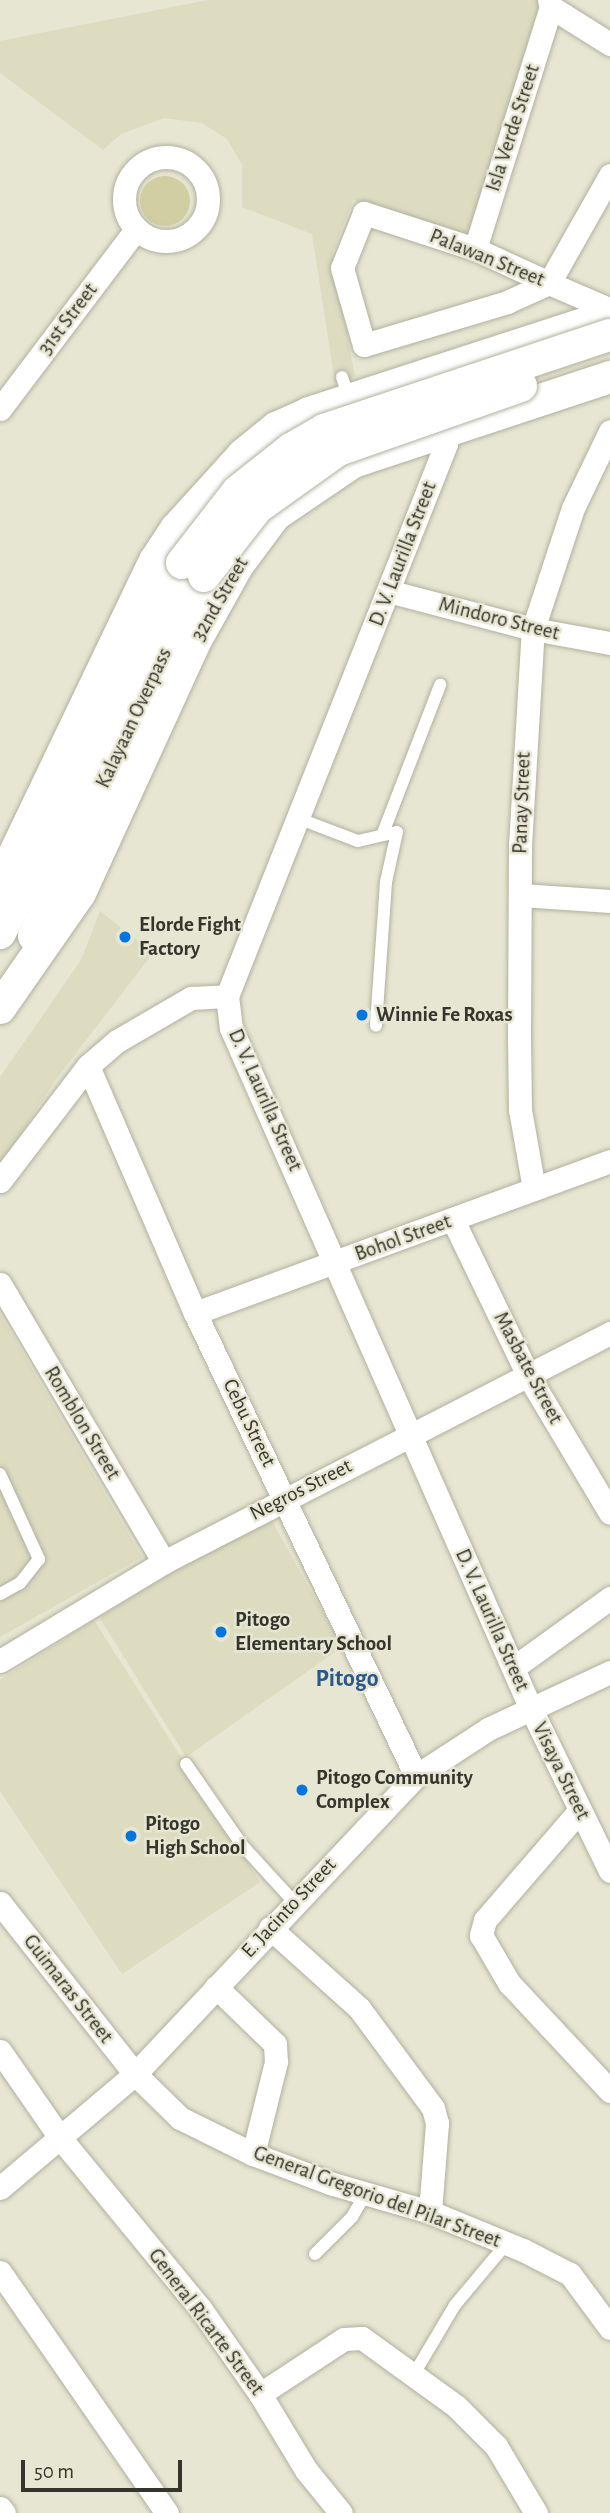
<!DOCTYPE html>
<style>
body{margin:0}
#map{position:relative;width:610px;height:2513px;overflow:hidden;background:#e7e6d2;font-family:"Alegreya Sans",sans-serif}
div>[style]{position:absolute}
.built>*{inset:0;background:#dddbc0}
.green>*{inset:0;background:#d1cea1}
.round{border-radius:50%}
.roads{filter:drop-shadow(0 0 2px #b1b09e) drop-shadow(0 0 2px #b1b09e)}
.lane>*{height:12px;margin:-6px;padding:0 6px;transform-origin:6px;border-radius:6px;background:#fff}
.street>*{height:23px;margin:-11.5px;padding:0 11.5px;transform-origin:11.5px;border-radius:11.5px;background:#fff}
.street>.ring{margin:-11.5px;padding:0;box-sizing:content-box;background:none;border:23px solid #fff;border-radius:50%}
.secondary>*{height:32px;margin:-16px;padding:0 16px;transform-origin:16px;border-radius:16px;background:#fff}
.bridges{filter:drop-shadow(0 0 2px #b1b09e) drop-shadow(0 0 2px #b1b09e)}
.secondary-bridge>*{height:32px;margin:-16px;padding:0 16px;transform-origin:16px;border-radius:16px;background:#fff}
.dots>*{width:19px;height:19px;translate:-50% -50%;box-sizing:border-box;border:4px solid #e7e6d2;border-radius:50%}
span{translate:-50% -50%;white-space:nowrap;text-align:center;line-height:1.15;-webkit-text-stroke:5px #e7e6d2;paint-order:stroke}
.street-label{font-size:21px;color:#35342d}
.poi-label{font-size:21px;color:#35342d;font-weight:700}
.left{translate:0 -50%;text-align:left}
.quarter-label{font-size:24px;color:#2b588c;font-weight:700}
.scale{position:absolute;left:21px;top:2460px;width:161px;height:32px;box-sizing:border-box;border:4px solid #35342d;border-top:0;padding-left:9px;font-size:21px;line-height:24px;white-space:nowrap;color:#35342d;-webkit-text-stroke:5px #e7e6d2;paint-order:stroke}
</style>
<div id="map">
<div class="built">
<div style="clip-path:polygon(208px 0,539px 0,546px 8px,471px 238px,353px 200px,332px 254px,355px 377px,335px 383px,312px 234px,242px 207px,242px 165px,227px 139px,202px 123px,164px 118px,121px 134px,103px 150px,0 73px,0 41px)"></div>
<div style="clip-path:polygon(100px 911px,153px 953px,57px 1078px,0 1166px,0 1077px,81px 960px)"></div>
<div style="clip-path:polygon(0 1314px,142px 1557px,0 1637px)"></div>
<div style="clip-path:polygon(268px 1514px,342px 1647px,186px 1757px,99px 1617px)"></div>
<div style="clip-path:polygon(94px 1620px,260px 1882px,122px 1974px,0 1791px,0 1680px)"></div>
</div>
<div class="green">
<div class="round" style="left:140px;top:176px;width:50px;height:50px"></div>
</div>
<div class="roads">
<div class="lane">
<div style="left:342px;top:377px;width:22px;rotate:72deg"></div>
<div style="left:300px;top:819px;width:62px;rotate:20.8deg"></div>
<div style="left:358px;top:841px;width:40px;rotate:-13deg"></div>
<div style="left:397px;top:832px;width:51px;rotate:102.4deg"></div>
<div style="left:386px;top:882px;width:144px;rotate:94deg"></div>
<div style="left:383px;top:833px;width:159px;rotate:-68.9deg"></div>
<div style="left:0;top:1474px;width:94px;rotate:65.4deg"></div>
<div style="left:39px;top:1559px;width:31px;rotate:128deg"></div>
<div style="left:20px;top:1583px;width:23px;rotate:151deg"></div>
<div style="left:186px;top:1764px;width:98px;rotate:55.3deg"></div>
<div style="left:242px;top:1845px;width:77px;rotate:47.6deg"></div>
<div style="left:315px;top:2254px;width:52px;rotate:-45deg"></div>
<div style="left:352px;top:2217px;width:28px;rotate:-60deg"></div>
<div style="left:414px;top:2374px;width:80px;rotate:-59.3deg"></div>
<div style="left:455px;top:2305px;width:81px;rotate:-50deg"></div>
</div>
<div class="street">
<div style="left:549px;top:0;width:7px;rotate:74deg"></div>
<div style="left:551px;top:7px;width:70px;rotate:32.1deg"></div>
<div class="ring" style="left:124px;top:157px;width:61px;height:61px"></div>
<div style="left:475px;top:249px;width:254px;rotate:-72.6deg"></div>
<div style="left:609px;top:309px;width:65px;rotate:-156.6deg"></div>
<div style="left:549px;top:283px;width:81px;rotate:-155.3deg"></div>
<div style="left:475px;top:249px;width:117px;rotate:-162deg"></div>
<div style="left:364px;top:213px;width:59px;rotate:111.8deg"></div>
<div style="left:342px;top:268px;width:80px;rotate:74.1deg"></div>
<div style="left:364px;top:345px;width:149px;rotate:-16.7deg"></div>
<div style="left:507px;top:302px;width:46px;rotate:-24.3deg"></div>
<div style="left:549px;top:283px;width:124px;rotate:-60.5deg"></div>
<div style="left:0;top:409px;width:226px;rotate:-52.9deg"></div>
<div style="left:446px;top:444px;width:594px;rotate:111.64deg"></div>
<div style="left:227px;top:996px;width:32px;rotate:83deg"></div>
<div style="left:231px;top:1028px;width:744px;rotate:66.23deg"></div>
<div style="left:531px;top:1709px;width:180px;rotate:64deg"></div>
<div style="left:388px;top:591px;width:150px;rotate:14.7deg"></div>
<div style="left:533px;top:629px;width:78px;rotate:10.3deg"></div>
<div style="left:521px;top:895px;width:89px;rotate:3.9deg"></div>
<div style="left:88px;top:1066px;width:269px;rotate:66.6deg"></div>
<div style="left:195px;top:1313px;width:513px;rotate:64.48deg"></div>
<div style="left:0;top:1181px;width:145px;rotate:-52.6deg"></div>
<div style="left:88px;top:1066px;width:38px;rotate:-41deg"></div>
<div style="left:117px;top:1041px;width:86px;rotate:-30.2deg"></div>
<div style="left:191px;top:998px;width:36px;rotate:-3deg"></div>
<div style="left:534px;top:1189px;width:80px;rotate:-100deg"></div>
<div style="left:520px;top:1110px;width:73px;rotate:-90.8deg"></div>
<div style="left:519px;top:1037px;width:192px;rotate:-89.7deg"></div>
<div style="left:520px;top:845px;width:216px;rotate:-86.6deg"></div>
<div style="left:533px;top:629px;width:127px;rotate:-71.7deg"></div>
<div style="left:573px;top:508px;width:85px;rotate:-64.3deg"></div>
<div style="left:453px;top:1220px;width:174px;rotate:64.2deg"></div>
<div style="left:529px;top:1377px;width:158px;rotate:59.2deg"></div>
<div style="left:0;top:1284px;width:323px;rotate:59.5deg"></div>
<div style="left:195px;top:1313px;width:442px;rotate:-20.1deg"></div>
<div style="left:0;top:1661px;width:192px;rotate:-31.1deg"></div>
<div style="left:164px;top:1562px;width:501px;rotate:-27.18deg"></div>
<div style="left:513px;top:1668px;width:120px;rotate:-35.8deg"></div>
<div style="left:580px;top:1810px;width:145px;rotate:130.8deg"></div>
<div style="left:485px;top:1920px;width:16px;rotate:105deg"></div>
<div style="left:481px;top:1935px;width:56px;rotate:59.7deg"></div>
<div style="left:509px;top:1983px;width:148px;rotate:46.9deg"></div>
<div style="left:0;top:1903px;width:218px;rotate:51.7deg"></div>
<div style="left:135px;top:2074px;width:63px;rotate:44.4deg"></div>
<div style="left:180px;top:2118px;width:81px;rotate:26.3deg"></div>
<div style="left:253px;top:2154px;width:85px;rotate:20.6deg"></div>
<div style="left:333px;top:2184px;width:101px;rotate:16.1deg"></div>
<div style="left:430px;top:2212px;width:100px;rotate:22.2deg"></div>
<div style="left:523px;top:2250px;width:53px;rotate:27.1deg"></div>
<div style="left:570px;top:2274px;width:67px;rotate:53.5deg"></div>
<div style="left:270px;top:1928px;width:120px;rotate:42deg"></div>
<div style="left:359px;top:2008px;width:124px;rotate:53.5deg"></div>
<div style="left:433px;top:2108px;width:16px;rotate:75deg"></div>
<div style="left:437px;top:2123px;width:89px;rotate:94.5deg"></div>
<div style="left:216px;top:1987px;width:82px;rotate:44deg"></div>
<div style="left:275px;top:2044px;width:18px;rotate:87deg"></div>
<div style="left:276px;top:2062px;width:95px;rotate:104deg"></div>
<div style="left:0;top:2051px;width:107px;rotate:55.3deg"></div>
<div style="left:61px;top:2139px;width:219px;rotate:50.6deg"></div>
<div style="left:200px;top:2308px;width:105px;rotate:55.1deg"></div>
<div style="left:260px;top:2394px;width:89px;rotate:58.8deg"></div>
<div style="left:306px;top:2470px;width:55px;rotate:50.9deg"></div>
<div style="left:0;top:2188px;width:177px;rotate:-40.2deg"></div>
<div style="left:135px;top:2074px;width:410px;rotate:-46.7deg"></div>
<div style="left:416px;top:1776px;width:86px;rotate:-33.1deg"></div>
<div style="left:488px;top:1729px;width:135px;rotate:-25deg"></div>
<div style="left:0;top:2272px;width:293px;rotate:55.3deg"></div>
<div style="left:260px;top:2394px;width:100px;rotate:-33.2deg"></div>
<div style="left:344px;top:2339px;width:18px;rotate:-3deg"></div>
<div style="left:362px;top:2338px;width:116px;rotate:35.9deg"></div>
<div style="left:456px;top:2406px;width:57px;rotate:45deg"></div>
<div style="left:496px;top:2446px;width:78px;rotate:59.2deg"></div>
<div style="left:0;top:2508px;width:6px;rotate:51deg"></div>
</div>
<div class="secondary">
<div style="left:0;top:884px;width:358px;rotate:-64.4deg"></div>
<div style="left:155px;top:561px;width:38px;rotate:-57deg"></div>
<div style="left:176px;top:529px;width:100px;rotate:-47.8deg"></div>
<div style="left:243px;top:455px;width:43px;rotate:-39.3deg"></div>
<div style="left:276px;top:428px;width:36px;rotate:-24deg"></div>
<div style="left:309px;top:413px;width:317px;rotate:-18deg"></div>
<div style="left:0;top:933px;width:412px;rotate:-63.8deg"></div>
<div style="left:34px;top:936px;width:398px;rotate:-64.7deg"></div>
<div style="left:0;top:1008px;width:140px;rotate:-55.2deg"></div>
<div style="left:80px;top:893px;width:278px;rotate:-65.4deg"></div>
<div style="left:196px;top:640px;width:86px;rotate:-60.8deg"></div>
<div style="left:238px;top:565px;width:62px;rotate:-53.5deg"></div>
<div style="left:275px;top:515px;width:94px;rotate:-34.2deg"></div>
<div style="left:353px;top:462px;width:271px;rotate:-18.3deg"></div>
</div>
</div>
<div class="bridges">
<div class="secondary-bridge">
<div style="left:182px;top:563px;width:91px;rotate:-52.1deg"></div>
<div style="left:238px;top:491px;width:68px;rotate:-38.4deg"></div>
<div style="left:291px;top:449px;width:38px;rotate:-30deg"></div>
<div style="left:324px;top:430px;width:301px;rotate:-18.4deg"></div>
<div style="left:204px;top:576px;width:86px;rotate:-52.1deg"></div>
<div style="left:257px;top:508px;width:100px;rotate:-35.6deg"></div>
<div style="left:338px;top:450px;width:194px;rotate:-19.3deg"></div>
</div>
</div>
<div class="dots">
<div style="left:125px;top:937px;background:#0377de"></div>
<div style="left:362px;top:1015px;background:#0377de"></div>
<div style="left:221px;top:1632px;background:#0377de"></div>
<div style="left:302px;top:1790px;background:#0377de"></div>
<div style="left:131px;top:1836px;background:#0377de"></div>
</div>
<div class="street-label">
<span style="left:513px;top:128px;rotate:-72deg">Isla Verde Street</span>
<span style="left:487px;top:258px;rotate:22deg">Palawan Street</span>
<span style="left:68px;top:319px;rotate:-53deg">31st Street</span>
<span style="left:403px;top:554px;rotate:-69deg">D. V. Laurilla Street</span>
<span style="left:220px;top:599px;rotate:-60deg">32nd Street</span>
<span style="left:499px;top:619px;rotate:14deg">Mindoro Street</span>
<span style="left:134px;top:718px;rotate:-65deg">Kalayaan Overpass</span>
<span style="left:522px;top:803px;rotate:-88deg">Panay Street</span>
<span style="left:265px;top:1100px;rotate:66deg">D. V. Laurilla Street</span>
<span style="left:403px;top:1238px;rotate:-20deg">Bohol Street</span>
<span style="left:528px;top:1368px;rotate:62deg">Masbate Street</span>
<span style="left:82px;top:1423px;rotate:59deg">Romblon Street</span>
<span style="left:249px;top:1423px;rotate:64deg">Cebu Street</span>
<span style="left:301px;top:1490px;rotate:-27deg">Negros Street</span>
<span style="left:492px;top:1620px;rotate:66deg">D. V. Laurilla Street</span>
<span style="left:561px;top:1771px;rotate:64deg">Visaya Street</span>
<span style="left:289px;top:1908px;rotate:-47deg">E. Jacinto Street</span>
<span style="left:68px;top:1989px;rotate:52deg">Guimaras Street</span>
<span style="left:377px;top:2197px;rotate:20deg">General Gregorio del Pilar Street</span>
<span style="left:206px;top:2322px;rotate:53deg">General Ricarte Street</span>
</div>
<div class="poi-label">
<span class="left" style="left:139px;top:937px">Elorde Fight<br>Factory</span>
<span class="left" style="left:376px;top:1015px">Winnie Fe Roxas</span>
<span class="left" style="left:235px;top:1632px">Pitogo<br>Elementary School</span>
<span class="left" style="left:316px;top:1790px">Pitogo Community<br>Complex</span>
<span class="left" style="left:145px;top:1836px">Pitogo<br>High School</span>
</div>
<div class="quarter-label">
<span style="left:347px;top:1680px">Pitogo</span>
</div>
<div class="scale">50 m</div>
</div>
